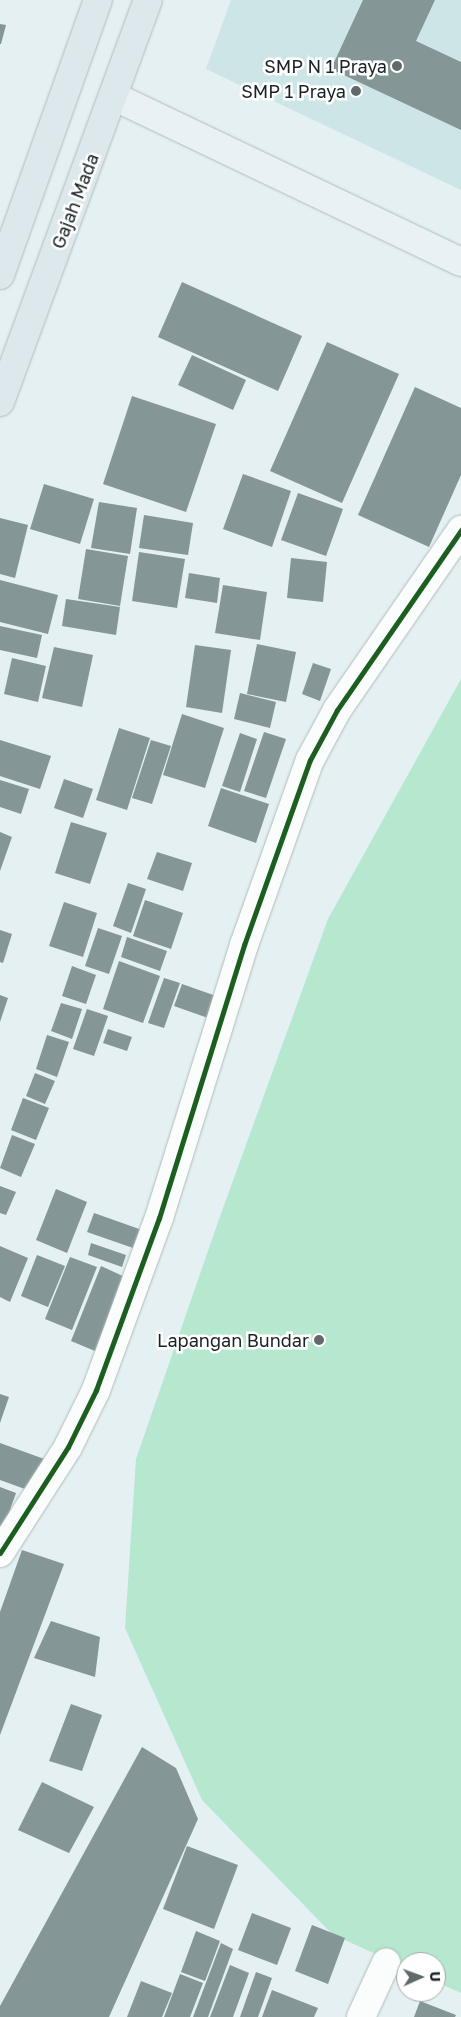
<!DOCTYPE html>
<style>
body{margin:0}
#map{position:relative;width:461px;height:2017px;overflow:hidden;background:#e4f0f1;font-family:"Golos Text",sans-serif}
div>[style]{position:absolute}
.built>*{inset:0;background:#cee5e7}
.green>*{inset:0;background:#b6e7cf}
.building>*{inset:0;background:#849695}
.roads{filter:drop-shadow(0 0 1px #b1bbbc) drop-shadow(0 0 1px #b1bbbc)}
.minor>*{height:28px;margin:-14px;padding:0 14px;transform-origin:14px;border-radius:14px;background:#fbfdfd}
.major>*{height:28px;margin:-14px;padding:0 14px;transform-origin:14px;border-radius:14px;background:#e9f1f4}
.highway>*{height:28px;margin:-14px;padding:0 14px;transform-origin:14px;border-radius:14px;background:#dde8ec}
.cycleway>*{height:5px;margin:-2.5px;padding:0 2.5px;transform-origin:2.5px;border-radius:2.5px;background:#1b5e20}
.dots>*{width:14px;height:14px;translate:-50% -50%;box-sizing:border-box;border:2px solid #fff;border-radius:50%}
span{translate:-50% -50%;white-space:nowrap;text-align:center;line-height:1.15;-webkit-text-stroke:5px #fff;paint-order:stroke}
.poi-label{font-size:18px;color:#1a2223}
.right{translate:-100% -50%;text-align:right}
.street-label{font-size:18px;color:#1a2223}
.north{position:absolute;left:396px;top:1952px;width:50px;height:50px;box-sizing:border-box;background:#fff;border:1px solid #a3a7a7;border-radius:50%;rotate:88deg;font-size:14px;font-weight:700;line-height:20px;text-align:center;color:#1a2223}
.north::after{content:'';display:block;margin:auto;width:18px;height:22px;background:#616a6b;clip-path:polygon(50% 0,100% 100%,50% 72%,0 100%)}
</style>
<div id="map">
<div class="built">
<div style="clip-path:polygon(231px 0,461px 0,461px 190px,206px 69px)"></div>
</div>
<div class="green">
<div style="clip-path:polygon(461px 679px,461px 1993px,436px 1982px,436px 1962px,406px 1962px,406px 1968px,332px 1934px,202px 1800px,125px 1628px,136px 1459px,218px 1222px,328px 919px)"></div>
</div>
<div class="building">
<div style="clip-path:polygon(363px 0,435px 0,416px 41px,461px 62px,461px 130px,331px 69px)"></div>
<div style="clip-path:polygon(0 24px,6px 25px,1px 44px,0 44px)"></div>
<div style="clip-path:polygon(182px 282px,302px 336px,278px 391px,158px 337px)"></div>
<div style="clip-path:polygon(327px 342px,399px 374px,342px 503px,270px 471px)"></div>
<div style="clip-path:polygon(192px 355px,246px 380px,233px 410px,178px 385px)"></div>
<div style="clip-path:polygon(415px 387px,461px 408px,461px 475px,429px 547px,358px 515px)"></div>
<div style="clip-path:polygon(132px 396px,216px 424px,186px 512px,103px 484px)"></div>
<div style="clip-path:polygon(243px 474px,291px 491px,272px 547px,223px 529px)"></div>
<div style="clip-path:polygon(44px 484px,94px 499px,80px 544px,30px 529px)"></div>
<div style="clip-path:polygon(298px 493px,343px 509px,326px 556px,281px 540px)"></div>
<div style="clip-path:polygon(99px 502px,137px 508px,130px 554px,91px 548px)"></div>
<div style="clip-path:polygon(144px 515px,193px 523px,188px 555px,139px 548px)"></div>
<div style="clip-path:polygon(0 518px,28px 525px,15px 578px,0 574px)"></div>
<div style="clip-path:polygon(86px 549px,128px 556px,120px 606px,78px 599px)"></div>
<div style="clip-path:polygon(139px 552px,185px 559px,177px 608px,132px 601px)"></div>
<div style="clip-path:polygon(291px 558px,327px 562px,323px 602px,287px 598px)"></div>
<div style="clip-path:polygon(189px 573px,220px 578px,217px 603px,185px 598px)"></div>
<div style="clip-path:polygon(0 580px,58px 595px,48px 634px,0 622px)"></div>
<div style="clip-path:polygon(223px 585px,267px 592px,260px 640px,215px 633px)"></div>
<div style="clip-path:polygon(66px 599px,120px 607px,116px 635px,62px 626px)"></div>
<div style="clip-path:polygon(0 626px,42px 635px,37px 658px,0 650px)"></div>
<div style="clip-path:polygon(257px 644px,296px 652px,286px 702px,247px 694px)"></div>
<div style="clip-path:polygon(195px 645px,231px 650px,222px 713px,186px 707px)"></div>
<div style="clip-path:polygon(54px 647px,93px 655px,82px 707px,42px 698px)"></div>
<div style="clip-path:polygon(12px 658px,46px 666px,38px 702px,4px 694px)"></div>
<div style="clip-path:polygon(313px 663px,331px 669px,320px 701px,302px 694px)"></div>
<div style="clip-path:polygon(240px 693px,276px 702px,270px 728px,234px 719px)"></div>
<div style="clip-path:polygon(182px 714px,224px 728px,205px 788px,163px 775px)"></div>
<div style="clip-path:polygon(119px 728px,150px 738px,127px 810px,96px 800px)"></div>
<div style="clip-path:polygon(264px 732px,286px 739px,266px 798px,244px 791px)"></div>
<div style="clip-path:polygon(240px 733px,257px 739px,240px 792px,222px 786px)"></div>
<div style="clip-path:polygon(0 740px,51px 756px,40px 789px,0 776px)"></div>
<div style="clip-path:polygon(151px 740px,171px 746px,152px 804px,132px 798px)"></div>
<div style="clip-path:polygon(64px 779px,93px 789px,83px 818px,54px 808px)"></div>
<div style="clip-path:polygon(0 780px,29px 789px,21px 814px,0 807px)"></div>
<div style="clip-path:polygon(221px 788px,269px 804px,256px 843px,208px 826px)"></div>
<div style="clip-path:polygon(71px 822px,107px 833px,90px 884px,55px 873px)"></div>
<div style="clip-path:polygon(0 832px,12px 837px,0 871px)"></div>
<div style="clip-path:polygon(157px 852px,192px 863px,183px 891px,147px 879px)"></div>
<div style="clip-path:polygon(128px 883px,146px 889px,131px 933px,113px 926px)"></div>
<div style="clip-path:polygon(145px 900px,183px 913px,171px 949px,133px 936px)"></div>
<div style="clip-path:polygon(64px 902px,97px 913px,83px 957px,49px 946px)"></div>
<div style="clip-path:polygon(98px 928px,122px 936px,109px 974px,85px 966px)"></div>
<div style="clip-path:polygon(0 930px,12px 934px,3px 963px,0 962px)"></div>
<div style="clip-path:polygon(127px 937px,167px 951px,160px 971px,121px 957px)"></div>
<div style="clip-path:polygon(119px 961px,160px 976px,143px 1023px,103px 1009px)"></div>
<div style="clip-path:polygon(72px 966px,96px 975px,86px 1004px,62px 996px)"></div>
<div style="clip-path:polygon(164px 978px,180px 983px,164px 1028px,148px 1023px)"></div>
<div style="clip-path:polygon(182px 984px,216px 996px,208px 1018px,174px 1006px)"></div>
<div style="clip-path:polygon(0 995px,8px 998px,0 1022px)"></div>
<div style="clip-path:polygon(61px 1003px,82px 1009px,72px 1039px,51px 1031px)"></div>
<div style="clip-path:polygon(87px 1009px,108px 1016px,94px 1056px,73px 1049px)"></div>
<div style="clip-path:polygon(108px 1029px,132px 1037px,127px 1051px,103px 1043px)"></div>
<div style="clip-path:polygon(47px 1035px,69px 1042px,57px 1077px,36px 1069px)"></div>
<div style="clip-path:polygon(35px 1073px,55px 1081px,45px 1104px,26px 1096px)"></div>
<div style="clip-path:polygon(23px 1098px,49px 1108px,36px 1140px,11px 1130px)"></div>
<div style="clip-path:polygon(12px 1135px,35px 1144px,21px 1177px,0 1168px)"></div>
<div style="clip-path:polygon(0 1186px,16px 1192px,6px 1215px,0 1213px)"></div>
<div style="clip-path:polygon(56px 1189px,87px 1202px,67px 1253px,36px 1240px)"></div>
<div style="clip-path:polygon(94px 1213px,142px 1230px,136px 1249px,87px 1232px)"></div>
<div style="clip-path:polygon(91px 1243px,126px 1255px,122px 1267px,88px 1255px)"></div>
<div style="clip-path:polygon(0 1246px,28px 1258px,10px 1302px,0 1297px)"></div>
<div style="clip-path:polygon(37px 1255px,65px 1266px,48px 1307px,21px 1296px)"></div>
<div style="clip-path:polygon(70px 1257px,97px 1267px,72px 1330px,45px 1319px)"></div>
<div style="clip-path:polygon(101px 1266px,125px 1277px,95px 1351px,71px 1341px)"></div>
<div style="clip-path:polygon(0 1394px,9px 1397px,0 1423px)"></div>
<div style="clip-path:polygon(0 1443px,47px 1460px,36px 1493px,0 1480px)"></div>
<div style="clip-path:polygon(0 1487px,16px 1493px,0 1538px)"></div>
<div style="clip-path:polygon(22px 1550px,64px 1564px,0 1735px,0 1612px)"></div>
<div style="clip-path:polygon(51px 1621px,100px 1637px,95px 1677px,34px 1658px)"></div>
<div style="clip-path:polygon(71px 1704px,102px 1715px,82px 1771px,49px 1761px)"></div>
<div style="clip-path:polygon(142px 1747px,176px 1768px,198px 1819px,109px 2017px,0 2017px,0 2006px)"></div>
<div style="clip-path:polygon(42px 1782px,94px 1807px,69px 1853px,18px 1830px)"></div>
<div style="clip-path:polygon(187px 1846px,238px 1865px,214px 1929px,163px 1909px)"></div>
<div style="clip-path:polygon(252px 1913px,291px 1928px,277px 1965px,238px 1950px)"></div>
<div style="clip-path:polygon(312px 1925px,345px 1938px,328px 1984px,295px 1971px)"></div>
<div style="clip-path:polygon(196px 1931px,220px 1941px,205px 1981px,181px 1972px)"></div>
<div style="clip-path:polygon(221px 1943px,233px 1949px,208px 2017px,193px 2017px)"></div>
<div style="clip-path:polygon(230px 1965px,249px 1973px,233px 2017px,210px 2017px)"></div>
<div style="clip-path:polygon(256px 1972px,272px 1978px,258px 2017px,240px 2017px)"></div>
<div style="clip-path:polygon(180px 1974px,203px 1983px,190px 2017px,164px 2017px)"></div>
<div style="clip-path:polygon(141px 1981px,172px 1993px,162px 2017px,127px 2017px)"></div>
<div style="clip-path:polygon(272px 1990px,318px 2008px,314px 2017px,262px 2017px)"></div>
<div style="clip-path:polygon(420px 2001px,456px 2015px,455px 2017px,414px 2017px)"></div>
</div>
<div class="roads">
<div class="minor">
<div style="left:0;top:1553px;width:126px;rotate:-57.3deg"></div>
<div style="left:68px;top:1447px;width:64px;rotate:-63.8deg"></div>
<div style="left:96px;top:1390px;width:183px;rotate:-69.9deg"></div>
<div style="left:159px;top:1218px;width:286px;rotate:-72.7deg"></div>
<div style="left:244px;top:945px;width:196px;rotate:-70.4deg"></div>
<div style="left:310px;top:760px;width:57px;rotate:-61.6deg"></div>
<div style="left:337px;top:710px;width:219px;rotate:-55.4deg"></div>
<div style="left:361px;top:2017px;width:60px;rotate:-65.2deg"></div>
</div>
<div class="major">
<div style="left:115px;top:97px;width:383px;rotate:25.5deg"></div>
</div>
<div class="highway">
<div style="left:0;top:275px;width:292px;rotate:-70.4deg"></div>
<div style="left:0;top:402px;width:428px;rotate:-69.8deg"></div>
</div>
</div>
<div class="cycleway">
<div style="left:0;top:1553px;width:126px;rotate:-57.3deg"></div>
<div style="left:68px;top:1447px;width:64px;rotate:-63.8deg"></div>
<div style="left:96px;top:1390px;width:183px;rotate:-69.9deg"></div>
<div style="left:159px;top:1218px;width:286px;rotate:-72.7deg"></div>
<div style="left:244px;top:945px;width:196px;rotate:-70.4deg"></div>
<div style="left:310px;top:760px;width:57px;rotate:-61.6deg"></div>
<div style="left:337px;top:710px;width:219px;rotate:-55.4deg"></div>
</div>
<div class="dots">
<div style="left:397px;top:66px;background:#616a6b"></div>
<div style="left:356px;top:91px;background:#616a6b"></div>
<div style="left:319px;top:1340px;background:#616a6b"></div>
</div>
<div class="poi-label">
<span class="right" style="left:387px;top:66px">SMP N 1 Praya</span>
<span class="right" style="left:346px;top:91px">SMP 1 Praya</span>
<span class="right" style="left:309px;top:1340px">Lapangan Bundar</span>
</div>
<div class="street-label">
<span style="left:75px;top:201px;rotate:-69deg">Gajah Mada</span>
</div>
<div class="north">U</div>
</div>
